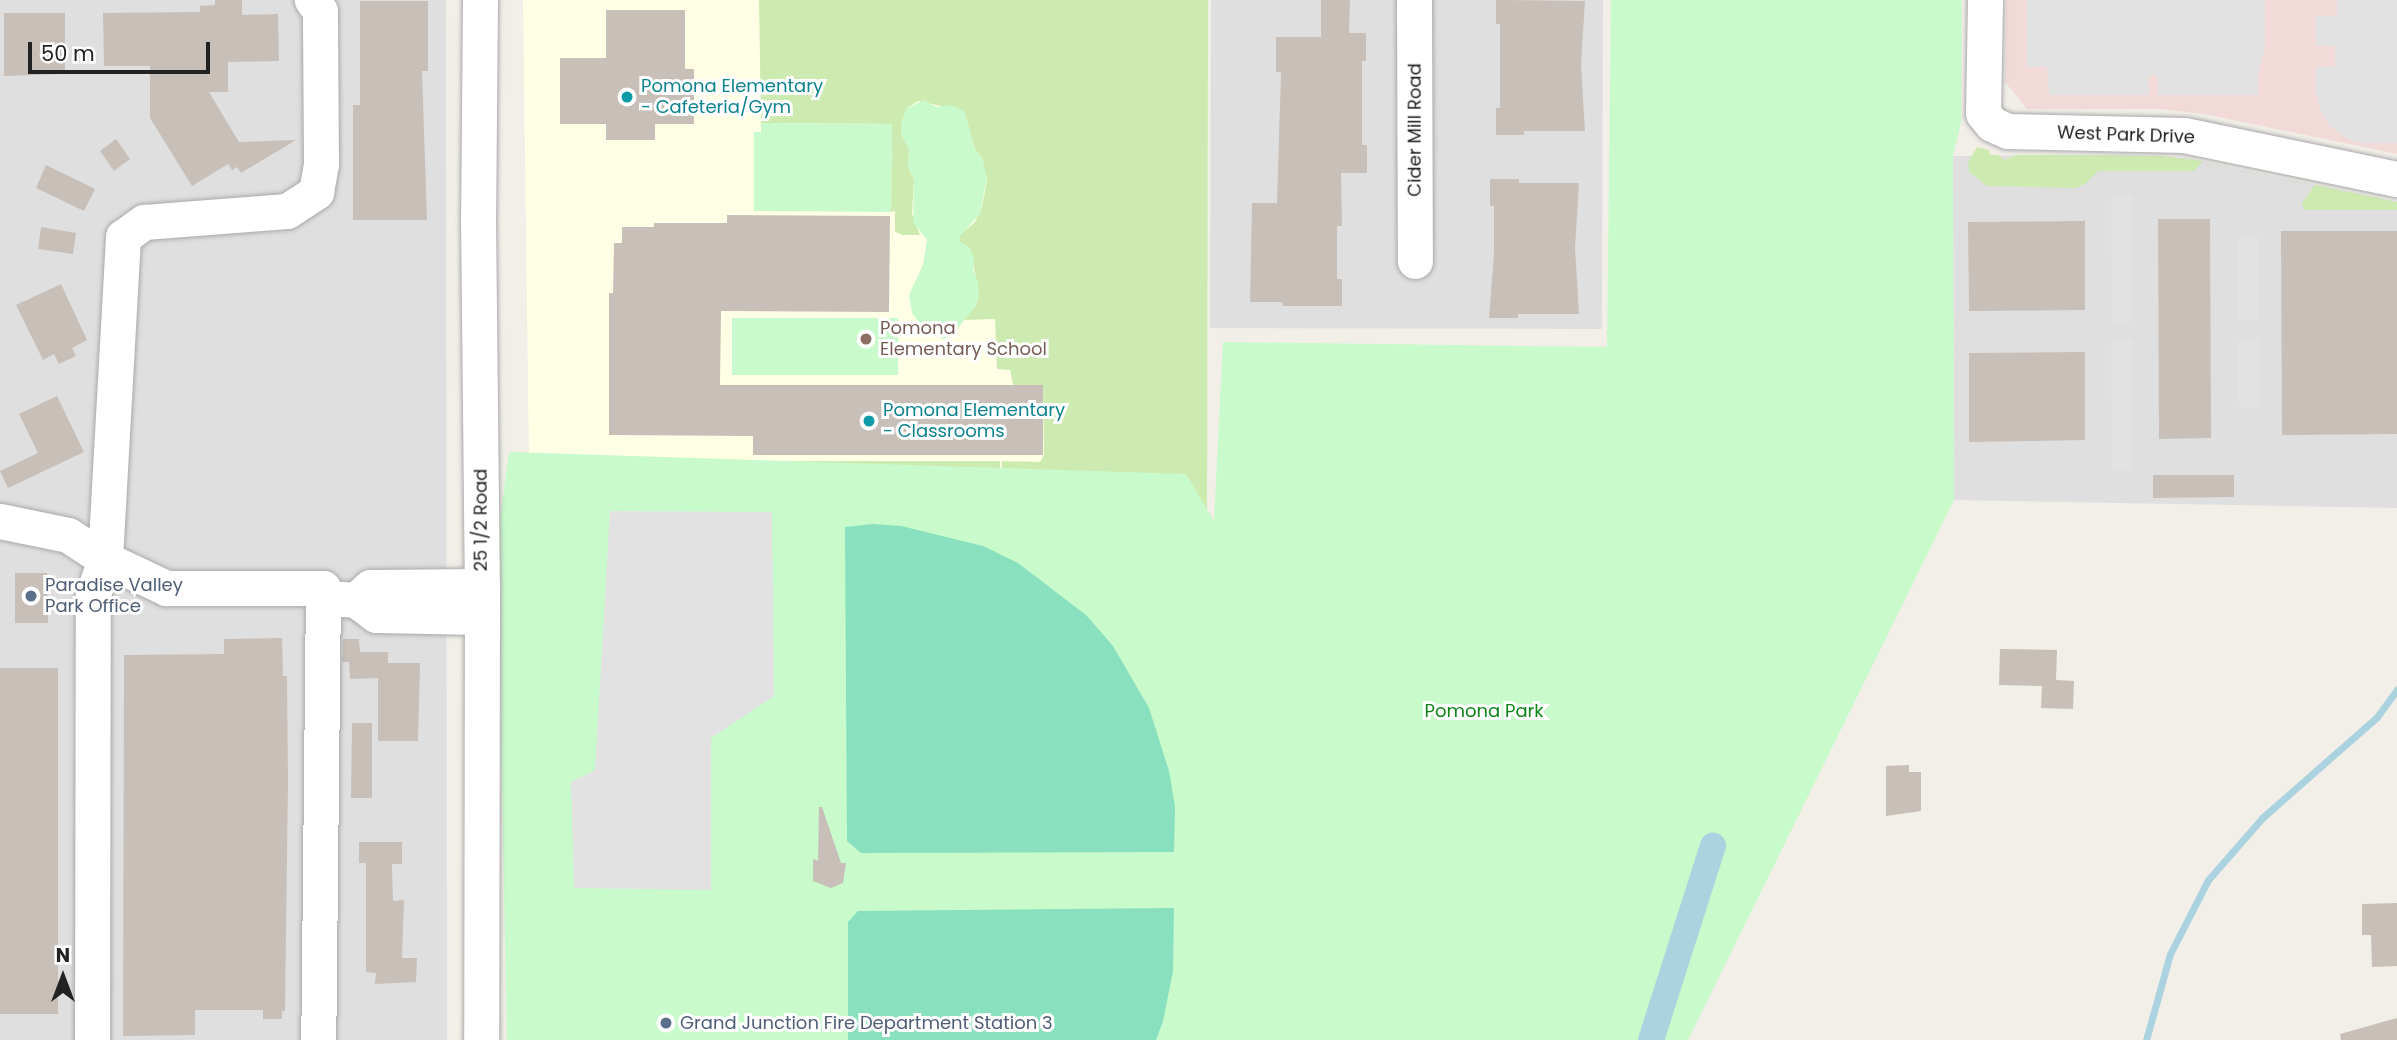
<!DOCTYPE html>
<style>
body{margin:0}
#map{position:relative;width:2397px;height:1040px;overflow:hidden;background:#f2efe9;font-family:Poppins,sans-serif}
div>[style]{position:absolute}
.residential>*{inset:0;background:#e0dfdf}
.commercial>*{inset:0;background:#f2dad9}
.education>*{inset:0;background:#ffffe5}
.grass>*{inset:0;background:#cdebb0}
.park>*{inset:0;background:#c8facc}
.pitch>*{inset:0;background:#88e0be}
.parking>*{inset:0;background:#e2e2e2}
.stream>*{height:7px;margin:-3.5px;padding:0 3.5px;transform-origin:3.5px;border-radius:3.5px;background:#aad3df}
.canal>*{height:26px;margin:-13px;padding:0 13px;transform-origin:13px;border-radius:13px;background:#aad3df}
.building>*{inset:0;background:#c7bfb8}
.roads{filter:drop-shadow(0 0 2px #a9a9a9) drop-shadow(0 0 2px #a9a9a9)}
.minor>*{height:35px;margin:-17.5px;padding:0 17.5px;transform-origin:17.5px;border-radius:17.5px;background:#fff}
.dots>*{width:19px;height:19px;translate:-50% -50%;box-sizing:border-box;border:4px solid #fff;border-radius:50%}
span{translate:-50% -50%;white-space:nowrap;text-align:center;line-height:1.15;-webkit-text-stroke:6px #fff;paint-order:stroke}
.culture-label{font-size:18px;color:#0d838f}
.left{translate:0 -50%;text-align:left}
.street-label{font-size:18px;color:#222}
.education-label{font-size:18px;color:#785e54}
.service-label{font-size:18px;color:#4e5e75}
.park-label{font-size:18px;color:#0c8416}
.north{position:absolute;left:28px;top:942px;width:70px;height:70px;-webkit-text-stroke:5px #fff;paint-order:stroke;rotate:0deg;font-size:19px;font-weight:700;line-height:28px;text-align:center;color:#222}
.north::after{content:'';display:block;margin:auto;width:24px;height:32px;background:#222;clip-path:polygon(50% 0,100% 100%,50% 72%,0 100%)}
.scale{position:absolute;left:28px;top:42px;width:182px;height:32px;box-sizing:border-box;border:4px solid #222;border-top:0;padding-left:9px;font-size:21px;line-height:24px;white-space:nowrap;color:#222;-webkit-text-stroke:5px #fff;paint-order:stroke}
</style>
<div id="map">
<div class="residential">
<div style="clip-path:polygon(0 0,446px 0,447px 1040px,0 1040px)"></div>
<div style="clip-path:polygon(1211px 0,1603px 0,1602px 329px,1210px 328px)"></div>
<div style="clip-path:polygon(2130px 155px,2186px 158px,2397px 202px,2397px 508px,1954px 500px,1953px 156px)"></div>
</div>
<div class="commercial">
<div style="clip-path:polygon(2006px 0,2397px 0,2397px 154px,2204px 114px,2160px 109px,2027px 109px,2005px 82px)"></div>
</div>
<div class="education">
<div style="clip-path:polygon(523px 0,1207px 0,1202px 542px,530px 537px)"></div>
</div>
<div class="grass">
<div style="clip-path:polygon(759px 0,1208px 0,1207px 542px,753px 461px,1000px 461px,1000px 485px,1002px 461px,1040px 462px,1044px 455px,1043px 385px,1013px 385px,1010px 370px,997px 369px,995px 319px,963px 320px,975px 307px,979px 295px,970px 248px,960px 242px,960px 235px,975px 222px,982px 207px,987px 180px,982px 158px,975px 149px,964px 111px,918px 101px,907px 108px,901px 124px,901px 134px,909px 149px,908px 166px,914px 180px,912px 214px,920px 235px,903px 235px,895px 232px,895px 211px,891px 212px,892px 124px,761px 123px)"></div>
<div style="clip-path:polygon(1977px 147px,1989px 150px,1990px 155px,1998px 155px,2004px 160px,2017px 155px,2071px 155px,2162px 156px,2203px 161px,2194px 171px,2098px 171px,2085px 184px,2076px 188px,1987px 186px,1969px 172px,1968px 162px)"></div>
<div style="clip-path:polygon(2315px 185px,2397px 202px,2397px 210px,2304px 210px,2302px 203px)"></div>
</div>
<div class="park">
<div style="clip-path:polygon(1611px 0,1962px 0,1961px 123px,1953px 156px,1954px 500px,1688px 1040px,507px 1040px,497px 541px,509px 452px,1186px 474px,1214px 521px,1223px 342px,1607px 347px)"></div>
<div style="clip-path:polygon(924px 100px,936px 107px,951px 105px,964px 111px,975px 149px,982px 158px,987px 177px,980px 214px,960px 236px,960px 242px,970px 248px,974px 258px,973px 270px,978px 282px,979px 295px,975px 307px,954px 333px,944px 339px,934px 335px,918px 321px,912px 313px,909px 295px,923px 265px,927px 240px,913px 222px,914px 180px,908px 166px,909px 149px,901px 134px,901px 124px,907px 108px)"></div>
<div style="clip-path:polygon(761px 123px,892px 124px,891px 212px,754px 211px,754px 132px,761px 132px)"></div>
<div style="clip-path:polygon(732px 318px,898px 318px,898px 375px,732px 375px)"></div>
</div>
<div class="pitch">
<div style="clip-path:polygon(873px 524px,901px 526px,983px 546px,1018px 563px,1086px 615px,1113px 646px,1149px 708px,1169px 771px,1175px 807px,1174px 852px,861px 853px,847px 841px,845px 527px)"></div>
<div style="clip-path:polygon(1174px 908px,1173px 971px,1163px 1021px,1156px 1040px,848px 1040px,848px 922px,858px 911px)"></div>
</div>
<div class="parking">
<div style="clip-path:polygon(2027px 0,2265px 0,2265px 48px,2258px 74px,2258px 95px,2158px 95px,2158px 78px,2153px 74px,2148px 78px,2149px 95px,2049px 95px,2047px 67px,2027px 67px)"></div>
<div style="clip-path:polygon(2337px 0,2397px 0,2397px 143px,2363px 143px,2348px 139px,2329px 125px,2321px 111px,2316px 93px,2316px 67px,2335px 67px,2335px 46px,2316px 46px,2316px 16px,2337px 16px)"></div>
<div style="clip-path:polygon(2111px 195px,2133px 195px,2133px 322px,2112px 322px)"></div>
<div style="clip-path:polygon(2238px 238px,2259px 238px,2258px 320px,2238px 320px)"></div>
<div style="clip-path:polygon(2238px 339px,2259px 339px,2259px 407px,2239px 407px)"></div>
<div style="clip-path:polygon(2111px 340px,2133px 340px,2133px 470px,2112px 470px)"></div>
<div style="clip-path:polygon(610px 511px,772px 512px,774px 696px,711px 738px,711px 890px,574px 888px,571px 782px,595px 770px)"></div>
</div>
<div class="stream">
<div style="left:2146px;top:1040px;width:89px;rotate:-74.4deg"></div>
<div style="left:2170px;top:954px;width:83px;rotate:-62.8deg"></div>
<div style="left:2208px;top:880px;width:82px;rotate:-48.9deg"></div>
<div style="left:2262px;top:818px;width:153px;rotate:-41.3deg"></div>
<div style="left:2377px;top:717px;width:34px;rotate:-54deg"></div>
</div>
<div class="canal">
<div style="left:1651px;top:1040px;width:204px;rotate:-72.3deg"></div>
</div>
<div class="building">
<div style="clip-path:polygon(215px 0,242px 0,242px 15px,278px 14px,279px 61px,228px 62px,228px 92px,209px 92px,239px 142px,296px 140px,241px 173px,237px 167px,232px 170px,228px 164px,192px 186px,150px 118px,150px 66px,104px 66px,103px 13px,200px 12px,200px 6px,215px 5px)"></div>
<div style="clip-path:polygon(1321px 0,1350px 0,1349px 33px,1366px 33px,1366px 61px,1362px 61px,1362px 145px,1367px 145px,1367px 173px,1341px 173px,1342px 226px,1337px 226px,1337px 279px,1342px 279px,1342px 306px,1283px 306px,1282px 302px,1250px 302px,1252px 203px,1277px 203px,1281px 72px,1276px 72px,1276px 37px,1321px 37px)"></div>
<div style="clip-path:polygon(1496px 0,1585px 1px,1581px 65px,1585px 131px,1524px 131px,1524px 135px,1496px 135px,1496px 108px,1500px 108px,1500px 24px,1496px 24px)"></div>
<div style="clip-path:polygon(360px 1px,428px 1px,428px 71px,422px 71px,427px 220px,353px 220px,353px 105px,360px 105px)"></div>
<div style="clip-path:polygon(606px 10px,685px 10px,685px 69px,694px 69px,694px 124px,655px 124px,655px 140px,606px 140px,606px 124px,560px 124px,560px 58px,606px 58px)"></div>
<div style="clip-path:polygon(4px 13px,65px 13px,65px 74px,4px 76px)"></div>
<div style="clip-path:polygon(116px 139px,130px 159px,114px 171px,100px 151px)"></div>
<div style="clip-path:polygon(46px 165px,95px 189px,84px 211px,36px 188px)"></div>
<div style="clip-path:polygon(1490px 179px,1519px 179px,1519px 183px,1579px 183px,1575px 248px,1579px 314px,1518px 314px,1518px 318px,1489px 318px,1494px 254px,1494px 206px,1490px 206px)"></div>
<div style="clip-path:polygon(727px 215px,890px 216px,889px 312px,721px 311px,720px 385px,1043px 385px,1043px 455px,753px 455px,753px 436px,609px 435px,609px 293px,613px 293px,614px 243px,622px 243px,622px 227px,654px 227px,654px 223px,727px 223px)"></div>
<div style="clip-path:polygon(2158px 219px,2210px 219px,2211px 438px,2159px 439px)"></div>
<div style="clip-path:polygon(2085px 221px,2085px 310px,1969px 311px,1968px 222px)"></div>
<div style="clip-path:polygon(41px 227px,76px 233px,73px 254px,38px 249px)"></div>
<div style="clip-path:polygon(2281px 231px,2397px 231px,2397px 434px,2282px 435px)"></div>
<div style="clip-path:polygon(61px 284px,87px 340px,72px 348px,76px 356px,59px 364px,54px 354px,43px 360px,16px 305px)"></div>
<div style="clip-path:polygon(2085px 352px,2085px 440px,1969px 442px,1969px 353px)"></div>
<div style="clip-path:polygon(57px 396px,84px 452px,8px 488px,0 471px,38px 453px,19px 414px)"></div>
<div style="clip-path:polygon(2153px 475px,2234px 475px,2234px 497px,2153px 498px)"></div>
<div style="clip-path:polygon(15px 573px,47px 573px,48px 623px,15px 623px)"></div>
<div style="clip-path:polygon(282px 638px,283px 676px,287px 676px,288px 781px,285px 1011px,282px 1011px,282px 1019px,263px 1019px,263px 1010px,195px 1010px,195px 1035px,123px 1036px,124px 655px,224px 654px,224px 639px)"></div>
<div style="clip-path:polygon(343px 639px,359px 639px,360px 652px,388px 652px,388px 663px,420px 663px,418px 741px,378px 741px,378px 678px,350px 679px,349px 662px,342px 662px)"></div>
<div style="clip-path:polygon(2000px 649px,2057px 650px,2056px 680px,2074px 681px,2073px 709px,2041px 708px,2042px 686px,1999px 685px)"></div>
<div style="clip-path:polygon(0 668px,58px 668px,58px 1014px,0 1014px)"></div>
<div style="clip-path:polygon(352px 723px,372px 723px,372px 798px,351px 798px)"></div>
<div style="clip-path:polygon(1909px 765px,1909px 772px,1921px 772px,1921px 811px,1886px 816px,1886px 766px)"></div>
<div style="clip-path:polygon(819px 807px,822px 807px,841px 863px,846px 863px,843px 883px,831px 888px,813px 881px,813px 859px,818px 861px)"></div>
<div style="clip-path:polygon(359px 842px,402px 842px,402px 864px,392px 864px,393px 901px,404px 900px,402px 958px,417px 958px,416px 982px,375px 984px,376px 973px,366px 972px,366px 863px,359px 863px)"></div>
<div style="clip-path:polygon(2397px 903px,2397px 966px,2372px 967px,2371px 935px,2362px 935px,2362px 904px)"></div>
<div style="clip-path:polygon(2397px 1018px,2397px 1040px,2341px 1040px,2340px 1034px)"></div>
</div>
<div class="roads">
<div class="minor">
<div style="left:480px;top:0;width:217px;rotate:90.5deg"></div>
<div style="left:478px;top:217px;width:369px;rotate:89.4deg"></div>
<div style="left:482px;top:586px;width:454px;rotate:90.1deg"></div>
<div style="left:1414px;top:0;width:261px;rotate:89.8deg"></div>
<div style="left:1985px;top:0;width:113px;rotate:91deg"></div>
<div style="left:1983px;top:113px;width:14px;rotate:51deg"></div>
<div style="left:1992px;top:124px;width:17px;rotate:24deg"></div>
<div style="left:2008px;top:131px;width:176px;rotate:1.3deg"></div>
<div style="left:2184px;top:135px;width:217px;rotate:11.7deg"></div>
<div style="left:0;top:521px;width:69px;rotate:11.6deg"></div>
<div style="left:68px;top:535px;width:44px;rotate:33deg"></div>
<div style="left:105px;top:559px;width:68px;rotate:25.4deg"></div>
<div style="left:166px;top:588px;width:157px"></div>
<div style="left:323px;top:588px;width:452px;rotate:90.6deg"></div>
<div style="left:323px;top:598px;width:33px;rotate:3deg"></div>
<div style="left:356px;top:600px;width:25px;rotate:37deg"></div>
<div style="left:376px;top:615px;width:106px;rotate:1.1deg"></div>
<div style="left:356px;top:600px;width:19px;rotate:-43deg"></div>
<div style="left:370px;top:587px;width:112px;rotate:-0.5deg"></div>
<div style="left:92px;top:1040px;width:446px;rotate:-89.9deg"></div>
<div style="left:93px;top:594px;width:37px;rotate:-71deg"></div>
<div style="left:105px;top:559px;width:323px;rotate:-86.8deg"></div>
<div style="left:123px;top:237px;width:26px;rotate:-36deg"></div>
<div style="left:144px;top:222px;width:143px;rotate:-4.4deg"></div>
<div style="left:287px;top:211px;width:35px;rotate:-33deg"></div>
<div style="left:316px;top:192px;width:28px;rotate:-80deg"></div>
<div style="left:321px;top:164px;width:153px;rotate:-90.4deg"></div>
<div style="left:320px;top:11px;width:14px;rotate:-126deg"></div>
</div>
</div>
<div class="dots">
<div style="left:627px;top:97px;background:#0f9aa8"></div>
<div style="left:866px;top:339px;background:#8d6e63"></div>
<div style="left:869px;top:421px;background:#0f9aa8"></div>
<div style="left:31px;top:596px;background:#5c6f8a"></div>
<div style="left:666px;top:1023px;background:#5c6f8a"></div>
</div>
<div class="culture-label">
<span class="left" style="left:641px;top:97px">Pomona Elementary<br>- Cafeteria/Gym</span>
<span class="left" style="left:883px;top:421px">Pomona Elementary<br>- Classrooms</span>
</div>
<div class="street-label">
<span style="left:1415px;top:130px;rotate:-90deg">Cider Mill Road</span>
<span style="left:2126px;top:135px;rotate:2deg">West Park Drive</span>
<span style="left:481px;top:520px;rotate:-90deg">25 1/2 Road</span>
</div>
<div class="education-label">
<span class="left" style="left:880px;top:339px">Pomona<br>Elementary School</span>
</div>
<div class="service-label">
<span class="left" style="left:45px;top:596px">Paradise Valley<br>Park Office</span>
<span class="left" style="left:680px;top:1023px">Grand Junction Fire Department Station 3</span>
</div>
<div class="park-label">
<span style="left:1484px;top:711px">Pomona Park</span>
</div>
<div class="north">N</div>
<div class="scale">50 m</div>
</div>
